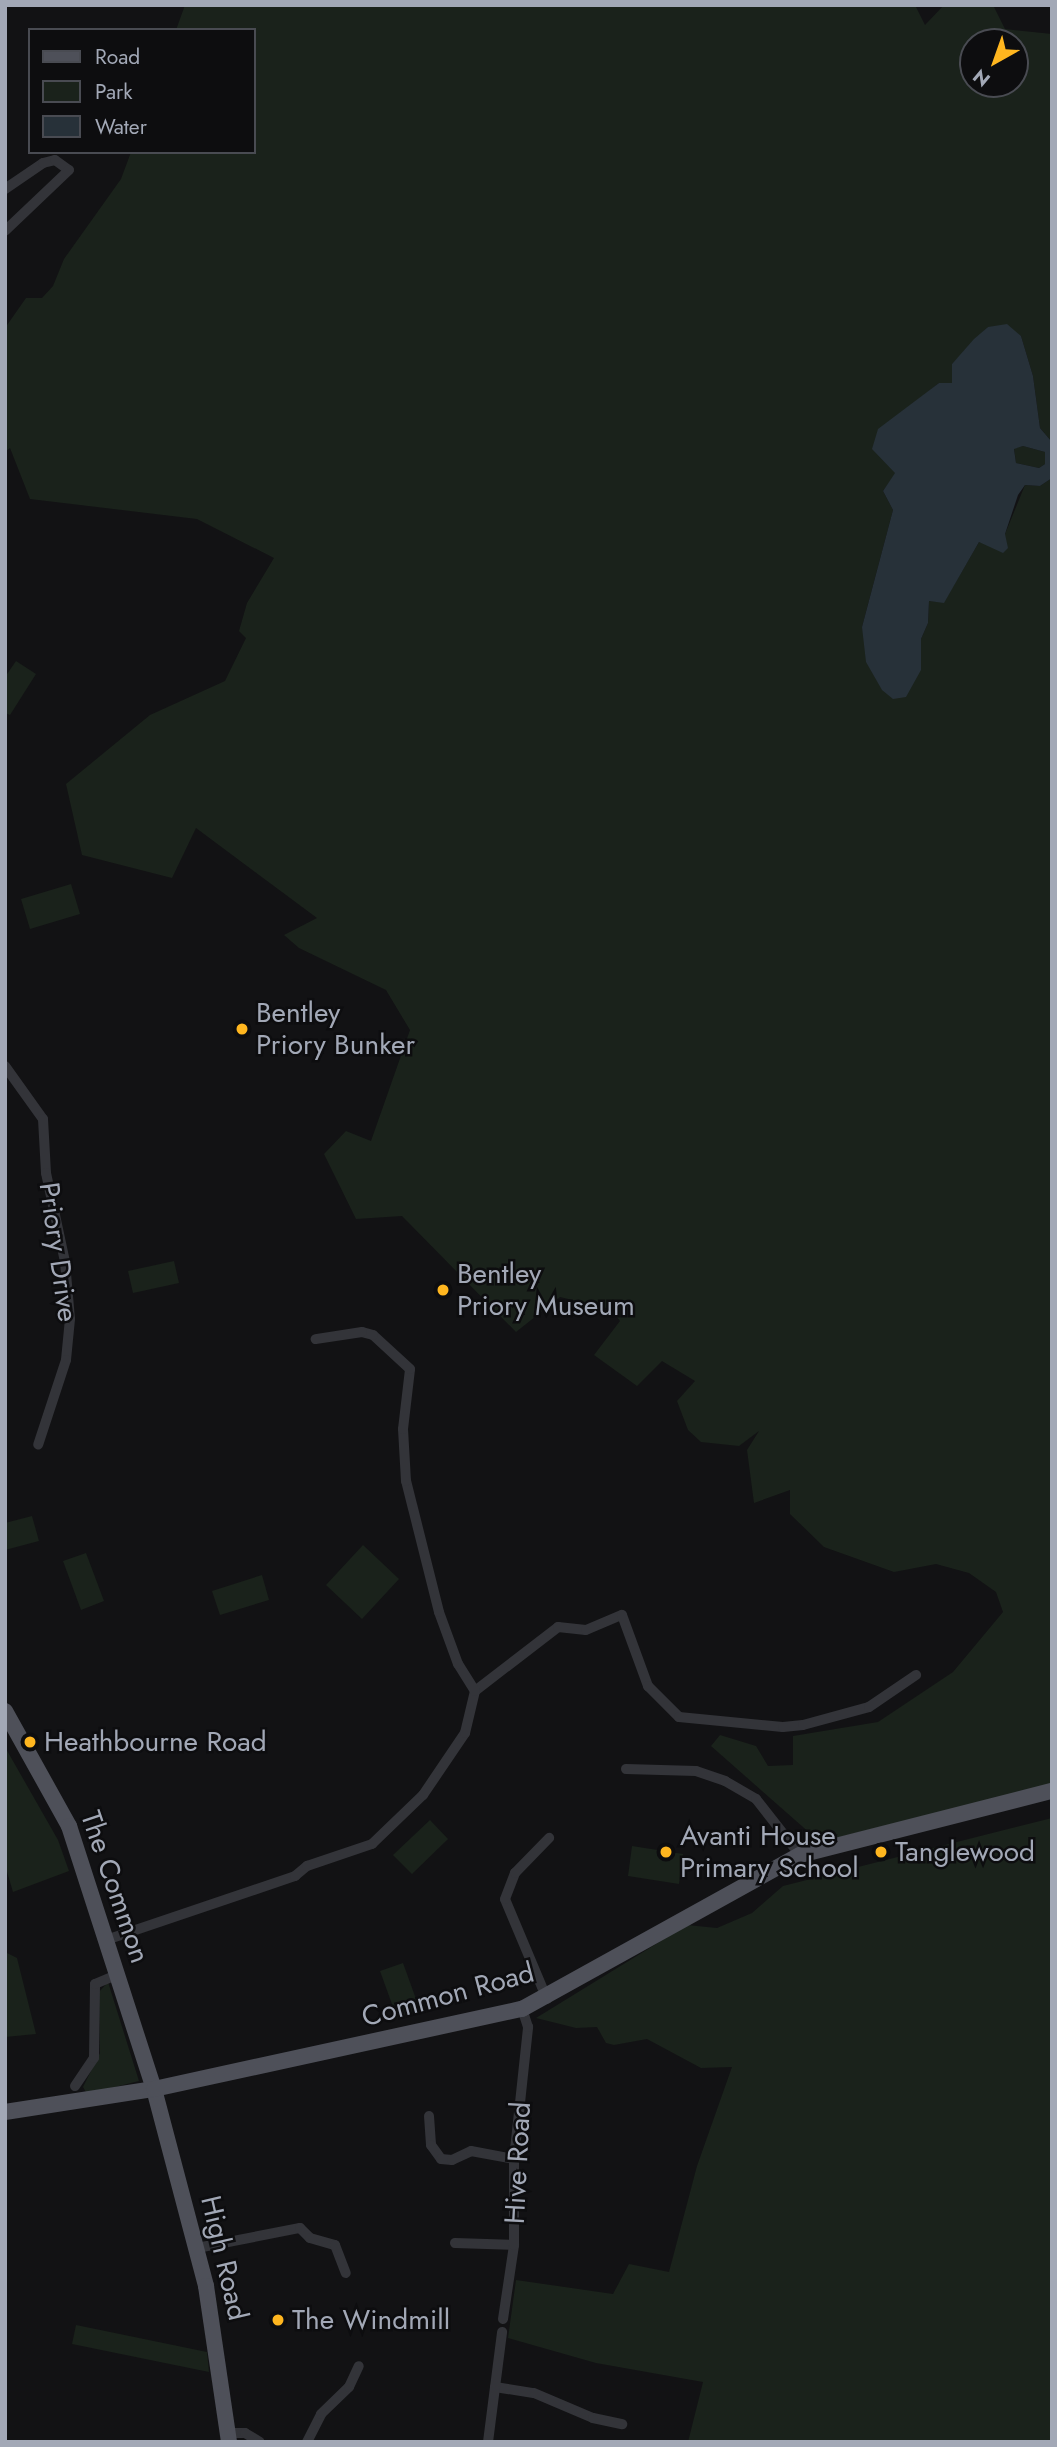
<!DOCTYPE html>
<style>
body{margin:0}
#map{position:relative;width:1057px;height:2447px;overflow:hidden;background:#121214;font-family:Jost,sans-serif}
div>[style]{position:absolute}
.green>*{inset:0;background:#1a221b}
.water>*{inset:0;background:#273139}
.minor>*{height:10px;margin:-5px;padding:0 5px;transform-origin:5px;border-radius:5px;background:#333439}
.primary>*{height:16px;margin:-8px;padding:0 8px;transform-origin:8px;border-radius:8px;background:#4e5059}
.dots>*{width:19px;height:19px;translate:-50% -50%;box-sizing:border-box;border:4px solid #0d0d0f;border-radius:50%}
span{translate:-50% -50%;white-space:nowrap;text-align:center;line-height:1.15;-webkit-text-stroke:5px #0d0d0f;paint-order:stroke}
.poi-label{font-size:28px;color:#a2a8b6}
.left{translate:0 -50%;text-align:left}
.street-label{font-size:28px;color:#a2a8b6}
.frame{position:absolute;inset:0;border:7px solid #a2a8b6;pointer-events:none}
.legend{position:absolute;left:28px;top:28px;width:228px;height:126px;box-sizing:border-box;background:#0d0d0f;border:2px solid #494b52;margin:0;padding:9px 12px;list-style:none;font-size:21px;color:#a2a8b6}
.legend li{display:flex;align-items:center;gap:14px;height:35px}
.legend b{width:35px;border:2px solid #494b52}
.north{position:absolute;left:959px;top:28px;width:70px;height:70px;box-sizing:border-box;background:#0d0d0f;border:2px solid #494b52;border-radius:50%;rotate:220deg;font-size:19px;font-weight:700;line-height:28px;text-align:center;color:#a2a8b6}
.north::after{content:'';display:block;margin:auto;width:24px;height:32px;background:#ffb61f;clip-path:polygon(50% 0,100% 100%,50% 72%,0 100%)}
</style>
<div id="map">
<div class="green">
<div style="clip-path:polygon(evenodd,185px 5px,915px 5px,925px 25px,944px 5px,993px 5px,1005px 29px,1052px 34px,1052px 442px,1040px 428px,1033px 376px,1021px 336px,988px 327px,952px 364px,952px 383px,939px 383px,914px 403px,896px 473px,883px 491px,893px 510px,862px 627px,921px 670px,921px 639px,928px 623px,929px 601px,944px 602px,979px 542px,987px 543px,1005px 534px,1025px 485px,1040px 486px,1052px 478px,1052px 1784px,820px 1842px,711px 1746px,720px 1735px,756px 1746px,768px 1766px,793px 1765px,793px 1736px,878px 1722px,953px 1672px,1003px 1612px,996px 1592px,969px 1573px,936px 1564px,894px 1572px,824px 1547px,790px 1514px,790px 1490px,754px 1503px,747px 1450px,759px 1431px,739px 1446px,701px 1442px,688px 1430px,677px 1401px,695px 1381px,662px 1361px,637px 1386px,594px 1355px,620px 1321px,611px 1309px,560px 1297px,516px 1332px,402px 1216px,356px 1219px,324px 1154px,346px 1131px,371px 1141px,410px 1030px,386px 990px,299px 948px,284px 935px,317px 918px,196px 828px,172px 878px,82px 855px,66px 784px,150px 715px,225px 681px,246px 638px,239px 631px,247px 603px,274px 558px,197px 519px,30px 499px,10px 448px,5px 452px,5px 328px,26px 298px,42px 298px,53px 286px,64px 259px,121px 179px,131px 152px,254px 152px,254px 30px,176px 30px,185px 5px,973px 42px,1015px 42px,1015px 84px,973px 84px,973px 42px)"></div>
<div style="clip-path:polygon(1023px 446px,1045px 452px,1045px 464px,1039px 468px,1016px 463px,1014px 448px)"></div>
<div style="clip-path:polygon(16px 661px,36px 674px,10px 715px,5px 713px,5px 677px)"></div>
<div style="clip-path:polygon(71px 884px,80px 914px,30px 929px,21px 899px)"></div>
<div style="clip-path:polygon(174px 1261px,179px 1283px,133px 1293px,128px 1271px)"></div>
<div style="clip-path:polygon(32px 1516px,39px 1541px,5px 1550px,5px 1523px)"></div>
<div style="clip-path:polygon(363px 1545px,399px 1579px,362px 1619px,326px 1585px)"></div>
<div style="clip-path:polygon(86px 1553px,104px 1601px,81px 1610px,63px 1561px)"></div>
<div style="clip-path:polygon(262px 1575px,269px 1600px,220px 1615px,212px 1591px)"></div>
<div style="clip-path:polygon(5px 1747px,58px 1840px,69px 1871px,13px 1892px,5px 1865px)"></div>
<div style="clip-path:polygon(1052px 1818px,1052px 2442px,688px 2442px,703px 2382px,596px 2363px,508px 2338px,516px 2280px,613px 2294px,629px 2264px,669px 2272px,697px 2166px,732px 2067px,701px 2068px,647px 2039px,614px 2045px,606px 2043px,597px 2027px,576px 2028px,536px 2018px,687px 1925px,717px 1928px,752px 1913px,783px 1886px)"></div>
<div style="clip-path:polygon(430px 1820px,448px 1839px,412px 1874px,393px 1855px)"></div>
<div style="clip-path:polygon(632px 1846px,683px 1854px,679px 1884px,628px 1876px)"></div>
<div style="clip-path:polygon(5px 1952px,17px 1958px,36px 2034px,5px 2037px)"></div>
<div style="clip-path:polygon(403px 1963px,420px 2010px,397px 2018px,380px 1971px)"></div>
<div style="clip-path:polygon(108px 1982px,139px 2081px,87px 2094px,83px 2087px,100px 2053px,99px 1992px)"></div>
<div style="clip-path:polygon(76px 2325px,207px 2352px,209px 2372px,72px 2344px)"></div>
</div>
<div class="water">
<div style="clip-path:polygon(evenodd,1007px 324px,1021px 336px,1033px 376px,1040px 428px,1052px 442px,1052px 478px,1040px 486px,1025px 485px,1018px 495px,1005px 534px,1008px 548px,1003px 553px,979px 542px,944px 603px,929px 601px,928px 623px,921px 639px,921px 670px,906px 697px,893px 699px,882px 690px,866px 662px,862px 627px,893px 510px,883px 491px,895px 473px,872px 449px,878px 429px,939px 383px,952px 383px,952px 364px,974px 339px,988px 327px,1007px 324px,1023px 446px,1045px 452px,1045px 464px,1039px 468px,1016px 463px,1014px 449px,1023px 446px)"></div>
</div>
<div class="minor">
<div style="left:5px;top:189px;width:46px;rotate:-34.4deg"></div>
<div style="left:43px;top:163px;width:12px;rotate:-14deg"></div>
<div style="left:55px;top:160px;width:17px;rotate:36deg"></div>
<div style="left:69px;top:170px;width:88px;rotate:136.4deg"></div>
<div style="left:5px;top:1066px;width:65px;rotate:54.4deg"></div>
<div style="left:43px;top:1119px;width:54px;rotate:86.8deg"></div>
<div style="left:46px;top:1173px;width:91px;rotate:77.9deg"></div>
<div style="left:65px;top:1262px;width:57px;rotate:85deg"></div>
<div style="left:70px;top:1319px;width:41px;rotate:95.6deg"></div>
<div style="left:66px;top:1360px;width:89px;rotate:108.2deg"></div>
<div style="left:475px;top:1691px;width:105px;rotate:-37.6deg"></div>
<div style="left:558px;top:1627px;width:28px;rotate:6deg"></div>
<div style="left:586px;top:1630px;width:39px;rotate:-23deg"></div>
<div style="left:622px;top:1615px;width:76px;rotate:69.9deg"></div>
<div style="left:648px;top:1686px;width:44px;rotate:45deg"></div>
<div style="left:679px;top:1717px;width:104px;rotate:5.5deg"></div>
<div style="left:783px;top:1727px;width:20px;rotate:-6deg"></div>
<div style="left:803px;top:1725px;width:68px;rotate:-15.3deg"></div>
<div style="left:869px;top:1707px;width:57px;rotate:-34.2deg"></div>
<div style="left:626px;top:1769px;width:70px;rotate:1.6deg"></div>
<div style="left:696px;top:1771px;width:31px;rotate:19deg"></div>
<div style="left:725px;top:1781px;width:36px;rotate:30deg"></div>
<div style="left:756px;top:1799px;width:71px;rotate:51.8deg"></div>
<div style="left:106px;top:1940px;width:200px;rotate:-18.7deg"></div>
<div style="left:295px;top:1876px;width:16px;rotate:-40deg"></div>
<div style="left:307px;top:1866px;width:69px;rotate:-18.7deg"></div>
<div style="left:372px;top:1844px;width:71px;rotate:-43.9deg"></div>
<div style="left:423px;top:1795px;width:75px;rotate:-55.9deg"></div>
<div style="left:465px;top:1733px;width:43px;rotate:-76.6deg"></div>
<div style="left:475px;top:1691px;width:32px;rotate:-122deg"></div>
<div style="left:458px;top:1664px;width:55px;rotate:-110.1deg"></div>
<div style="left:439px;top:1612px;width:135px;rotate:-104.1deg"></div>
<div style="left:406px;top:1481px;width:52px;rotate:-93.3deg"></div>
<div style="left:403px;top:1429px;width:60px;rotate:-83.3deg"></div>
<div style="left:410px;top:1369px;width:50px;rotate:-137.4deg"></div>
<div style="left:373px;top:1335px;width:11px;rotate:-165deg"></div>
<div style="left:362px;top:1332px;width:47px;rotate:171.3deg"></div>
<div style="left:547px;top:1999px;width:108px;rotate:-112.8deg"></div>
<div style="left:505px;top:1899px;width:28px;rotate:-69deg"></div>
<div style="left:515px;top:1873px;width:49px;rotate:-45.8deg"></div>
<div style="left:75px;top:2086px;width:34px;rotate:-56deg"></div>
<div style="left:94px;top:2058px;width:74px;rotate:-89.2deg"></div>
<div style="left:95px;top:1984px;width:25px;rotate:-23deg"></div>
<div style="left:429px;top:2116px;width:29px;rotate:86deg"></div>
<div style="left:431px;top:2145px;width:17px;rotate:54deg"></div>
<div style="left:441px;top:2159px;width:11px;rotate:5deg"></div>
<div style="left:452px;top:2160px;width:21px;rotate:-25deg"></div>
<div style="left:471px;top:2151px;width:44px;rotate:10.5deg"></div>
<div style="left:455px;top:2243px;width:59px;rotate:1.9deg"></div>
<div style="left:197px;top:2248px;width:105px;rotate:-11deg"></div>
<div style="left:300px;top:2228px;width:14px;rotate:45deg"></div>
<div style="left:310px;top:2238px;width:26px;rotate:16deg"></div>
<div style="left:335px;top:2245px;width:30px;rotate:69deg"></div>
<div style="left:503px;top:2319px;width:75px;rotate:-81.5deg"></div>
<div style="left:514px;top:2245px;width:86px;rotate:-90deg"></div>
<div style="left:514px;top:2159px;width:133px;rotate:-83.9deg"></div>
<div style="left:528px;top:2027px;width:19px;rotate:-108deg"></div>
<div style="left:495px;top:2387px;width:39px;rotate:9deg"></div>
<div style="left:534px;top:2393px;width:64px;rotate:23deg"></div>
<div style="left:593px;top:2418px;width:30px;rotate:12deg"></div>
<div style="left:228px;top:2433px;width:17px"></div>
<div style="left:245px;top:2433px;width:17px;rotate:31deg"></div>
<div style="left:307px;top:2442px;width:31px;rotate:-63deg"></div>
<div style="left:321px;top:2414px;width:39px;rotate:-44deg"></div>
<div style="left:349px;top:2387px;width:23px;rotate:-65deg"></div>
<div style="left:488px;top:2442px;width:111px;rotate:-82.7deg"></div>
</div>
<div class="primary">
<div style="left:5px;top:1711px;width:132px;rotate:60.9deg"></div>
<div style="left:69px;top:1826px;width:276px;rotate:72.1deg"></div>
<div style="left:154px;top:2089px;width:204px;rotate:75.2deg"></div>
<div style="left:206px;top:2286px;width:158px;rotate:81.6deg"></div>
<div style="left:5px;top:2112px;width:151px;rotate:-8.8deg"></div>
<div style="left:154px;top:2089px;width:377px;rotate:-12.3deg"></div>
<div style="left:522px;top:2009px;width:318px;rotate:-29deg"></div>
<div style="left:800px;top:1855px;width:260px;rotate:-14.3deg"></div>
</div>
<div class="dots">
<div style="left:242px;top:1029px;background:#ffb61f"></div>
<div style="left:443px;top:1290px;background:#ffb61f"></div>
<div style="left:30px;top:1742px;background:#ffb61f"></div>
<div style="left:666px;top:1852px;background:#ffb61f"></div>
<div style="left:881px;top:1852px;background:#ffb61f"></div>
<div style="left:278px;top:2320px;background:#ffb61f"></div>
</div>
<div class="poi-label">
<span class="left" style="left:256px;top:1029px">Bentley<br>Priory Bunker</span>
<span class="left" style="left:457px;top:1290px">Bentley<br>Priory Museum</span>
<span class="left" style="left:44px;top:1742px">Heathbourne Road</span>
<span class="left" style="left:680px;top:1852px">Avanti House<br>Primary School</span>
<span class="left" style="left:895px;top:1852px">Tanglewood</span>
<span class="left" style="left:292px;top:2320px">The Windmill</span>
</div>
<div class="street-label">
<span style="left:58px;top:1252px;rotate:82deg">Priory Drive</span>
<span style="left:115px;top:1887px;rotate:71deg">The Common</span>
<span style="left:448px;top:1995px;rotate:-15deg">Common Road</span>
<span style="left:518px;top:2163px;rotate:-87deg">Hive Road</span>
<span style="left:224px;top:2258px;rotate:77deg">High Road</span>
</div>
<div class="frame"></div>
<ul class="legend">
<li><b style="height:9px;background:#4e5059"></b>Road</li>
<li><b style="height:19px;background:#1a221b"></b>Park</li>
<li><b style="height:19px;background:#273139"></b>Water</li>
</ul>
<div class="north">N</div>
</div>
